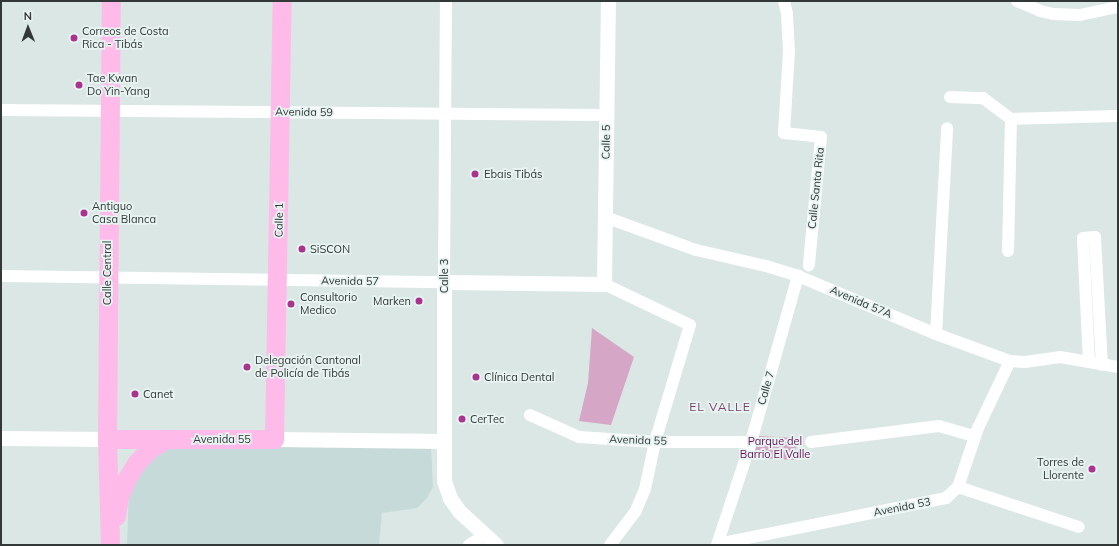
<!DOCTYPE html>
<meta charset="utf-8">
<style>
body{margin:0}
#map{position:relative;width:1119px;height:546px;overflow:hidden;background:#dae7e5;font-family:Mulish,sans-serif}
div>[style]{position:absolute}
.built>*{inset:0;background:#c6dbd9}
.green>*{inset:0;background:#d6a6c6}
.minor>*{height:12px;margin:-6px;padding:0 6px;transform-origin:6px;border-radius:6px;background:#fff}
.tertiary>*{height:15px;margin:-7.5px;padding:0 7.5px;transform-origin:7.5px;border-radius:7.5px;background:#fff}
.primary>*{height:19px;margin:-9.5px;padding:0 9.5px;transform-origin:9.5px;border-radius:9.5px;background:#febae9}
.dots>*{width:11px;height:11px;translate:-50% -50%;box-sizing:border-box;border:2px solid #e7f4f2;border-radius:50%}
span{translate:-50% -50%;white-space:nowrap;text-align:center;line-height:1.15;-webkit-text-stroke:3.5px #e7f4f2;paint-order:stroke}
.poi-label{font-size:11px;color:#323737}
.left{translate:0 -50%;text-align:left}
.right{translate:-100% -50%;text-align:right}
.street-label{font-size:11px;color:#323737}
.park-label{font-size:11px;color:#6b1557}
.neighbourhood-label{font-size:12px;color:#7a3f69;letter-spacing:1px}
.frame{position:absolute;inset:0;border:2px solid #323737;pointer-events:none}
.north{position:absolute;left:8px;top:8px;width:40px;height:40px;-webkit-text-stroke:3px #e7f4f2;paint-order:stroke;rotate:359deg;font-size:11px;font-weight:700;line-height:16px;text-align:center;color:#323737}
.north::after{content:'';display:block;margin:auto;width:14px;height:18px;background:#323737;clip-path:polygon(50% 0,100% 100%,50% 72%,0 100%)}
</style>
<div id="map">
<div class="built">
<div style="clip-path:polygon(171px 446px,431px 448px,433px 487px,427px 498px,417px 508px,382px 513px,379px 545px,127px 545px,129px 489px,148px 458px)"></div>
</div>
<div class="green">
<div style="clip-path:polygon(592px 328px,634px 357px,611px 425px,579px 421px,588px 383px)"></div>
<div style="clip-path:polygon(759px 436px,798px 438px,794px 460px,753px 458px)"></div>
</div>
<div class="minor">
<div style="left:784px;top:1px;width:13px;rotate:77deg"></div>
<div style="left:787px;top:14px;width:37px;rotate:87deg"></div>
<div style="left:789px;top:51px;width:82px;rotate:93.5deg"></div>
<div style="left:784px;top:133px;width:37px;rotate:6deg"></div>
<div style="left:821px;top:137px;width:129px;rotate:95.4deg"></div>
<div style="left:1017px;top:1px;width:25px;rotate:23deg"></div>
<div style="left:1040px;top:11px;width:13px;rotate:13deg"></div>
<div style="left:1053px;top:14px;width:27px;rotate:2deg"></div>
<div style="left:1080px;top:15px;width:39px;rotate:-12deg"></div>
<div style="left:950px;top:97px;width:33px;rotate:2deg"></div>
<div style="left:983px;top:98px;width:35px;rotate:37deg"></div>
<div style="left:1011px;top:119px;width:107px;rotate:-1.6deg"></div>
<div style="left:1px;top:110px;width:605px;rotate:0.47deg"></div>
<div style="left:605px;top:217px;width:97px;rotate:19.9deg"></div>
<div style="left:696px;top:250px;width:72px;rotate:12.9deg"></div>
<div style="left:766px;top:266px;width:34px;rotate:17deg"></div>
<div style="left:798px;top:276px;width:150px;rotate:22.8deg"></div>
<div style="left:936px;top:334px;width:79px;rotate:20deg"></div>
<div style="left:1010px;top:361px;width:15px;rotate:4deg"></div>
<div style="left:1025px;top:362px;width:35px;rotate:-8deg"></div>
<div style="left:1060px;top:357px;width:59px;rotate:9.8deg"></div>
<div style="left:1008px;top:251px;width:132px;rotate:-88.7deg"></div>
<div style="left:1px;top:276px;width:443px;rotate:0.8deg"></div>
<div style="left:444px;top:282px;width:281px;rotate:-89.6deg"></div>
<div style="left:604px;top:284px;width:95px;rotate:25.5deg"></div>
<div style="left:690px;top:325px;width:122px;rotate:106.7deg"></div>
<div style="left:655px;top:442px;width:48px;rotate:102deg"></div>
<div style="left:645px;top:489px;width:25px;rotate:113deg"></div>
<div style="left:635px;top:512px;width:41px;rotate:127.1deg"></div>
<div style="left:936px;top:334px;width:206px;rotate:-86.9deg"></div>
<div style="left:1089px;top:362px;width:124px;rotate:-92.8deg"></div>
<div style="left:1083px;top:238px;width:12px;rotate:-5deg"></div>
<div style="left:1095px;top:237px;width:128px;rotate:86.9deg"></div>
<div style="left:530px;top:415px;width:54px;rotate:24.2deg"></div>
<div style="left:579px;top:437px;width:76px;rotate:3.8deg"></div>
<div style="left:655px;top:442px;width:96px"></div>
<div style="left:811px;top:442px;width:129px;rotate:-7.1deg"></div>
<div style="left:939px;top:426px;width:37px;rotate:16deg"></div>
<div style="left:958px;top:487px;width:62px;rotate:-71.3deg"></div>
<div style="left:978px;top:428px;width:74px;rotate:-64.5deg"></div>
<div style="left:718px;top:544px;width:233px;rotate:-11.4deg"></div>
<div style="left:946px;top:498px;width:16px;rotate:-43deg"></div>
<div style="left:958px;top:487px;width:127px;rotate:18.3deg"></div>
<div style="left:469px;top:545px;width:19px;rotate:-32deg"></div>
<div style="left:717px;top:545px;width:108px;rotate:-71.7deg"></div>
<div style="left:751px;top:442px;width:173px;rotate:-74.2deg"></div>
</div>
<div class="tertiary">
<div style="left:1px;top:438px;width:106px;rotate:0.5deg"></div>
<div style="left:274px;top:439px;width:169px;rotate:0.7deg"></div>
<div style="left:496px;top:545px;width:50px;rotate:-137.4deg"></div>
<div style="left:459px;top:511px;width:16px;rotate:-125deg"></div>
<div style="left:450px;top:498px;width:18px;rotate:-109deg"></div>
<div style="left:444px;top:481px;width:199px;rotate:-90deg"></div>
<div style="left:444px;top:282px;width:160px;rotate:0.7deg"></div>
<div style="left:604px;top:284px;width:283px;rotate:-89.2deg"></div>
</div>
<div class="primary">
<div style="left:107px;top:439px;width:167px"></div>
<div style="left:274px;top:439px;width:438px;rotate:-89deg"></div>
<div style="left:116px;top:516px;width:19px;rotate:-81deg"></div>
<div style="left:119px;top:497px;width:21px;rotate:-67deg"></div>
<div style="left:127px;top:478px;width:19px;rotate:-58deg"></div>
<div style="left:137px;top:462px;width:20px;rotate:-45deg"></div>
<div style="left:151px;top:448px;width:18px;rotate:-29deg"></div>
<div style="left:110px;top:545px;width:106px;rotate:-91.6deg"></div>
<div style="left:107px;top:439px;width:438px;rotate:-89.5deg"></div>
</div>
<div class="dots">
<div style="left:74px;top:38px;background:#aa348d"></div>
<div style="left:79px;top:85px;background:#aa348d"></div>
<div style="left:475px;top:174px;background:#aa348d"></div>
<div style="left:84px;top:213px;background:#aa348d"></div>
<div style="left:302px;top:249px;background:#aa348d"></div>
<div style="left:419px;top:301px;background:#aa348d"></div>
<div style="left:291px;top:304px;background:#aa348d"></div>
<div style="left:247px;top:367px;background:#aa348d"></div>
<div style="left:476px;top:377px;background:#aa348d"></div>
<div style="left:135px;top:394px;background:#aa348d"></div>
<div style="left:462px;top:419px;background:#aa348d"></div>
<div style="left:1092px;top:469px;background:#aa348d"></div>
</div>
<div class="poi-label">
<span class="left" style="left:82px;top:38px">Correos de Costa<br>Rica - Tibás</span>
<span class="left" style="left:87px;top:85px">Tae Kwan<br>Do Yin-Yang</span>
<span class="left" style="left:484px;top:174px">Ebais Tibás</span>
<span class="left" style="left:92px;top:213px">Antiguo<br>Casa Blanca</span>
<span class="left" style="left:310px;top:249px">SiSCON</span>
<span class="left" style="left:300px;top:304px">Consultorio<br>Medico</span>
<span class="right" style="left:411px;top:301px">Marken</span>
<span class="left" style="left:255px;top:367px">Delegación Cantonal<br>de Policía de Tibás</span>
<span class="left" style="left:484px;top:377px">Clínica Dental</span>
<span class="left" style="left:143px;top:394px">Canet</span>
<span class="left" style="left:470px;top:419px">CerTec</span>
<span class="right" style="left:1084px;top:469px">Torres de<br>Llorente</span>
</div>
<div class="street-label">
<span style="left:304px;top:112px;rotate:1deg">Avenida 59</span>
<span style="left:606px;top:142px;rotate:-89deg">Calle 5</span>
<span style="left:816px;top:188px;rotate:-84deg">Calle Santa Rita</span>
<span style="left:279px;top:220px;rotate:-89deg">Calle 1</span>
<span style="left:107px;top:273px;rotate:-90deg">Calle Central</span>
<span style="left:444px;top:276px;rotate:-90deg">Calle 3</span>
<span style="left:350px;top:281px;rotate:1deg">Avenida 57</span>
<span style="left:861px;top:302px;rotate:23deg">Avenida 57A</span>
<span style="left:766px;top:388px;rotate:-74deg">Calle 7</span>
<span style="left:222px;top:439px">Avenida 55</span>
<span style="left:638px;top:440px;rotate:2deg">Avenida 55</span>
<span style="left:902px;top:507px;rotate:-11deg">Avenida 53</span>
</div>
<div class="park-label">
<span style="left:775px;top:448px">Parque del<br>Barrio El Valle</span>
</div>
<div class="neighbourhood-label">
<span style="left:720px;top:407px">EL VALLE</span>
</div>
<div class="frame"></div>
<div class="north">N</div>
</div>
